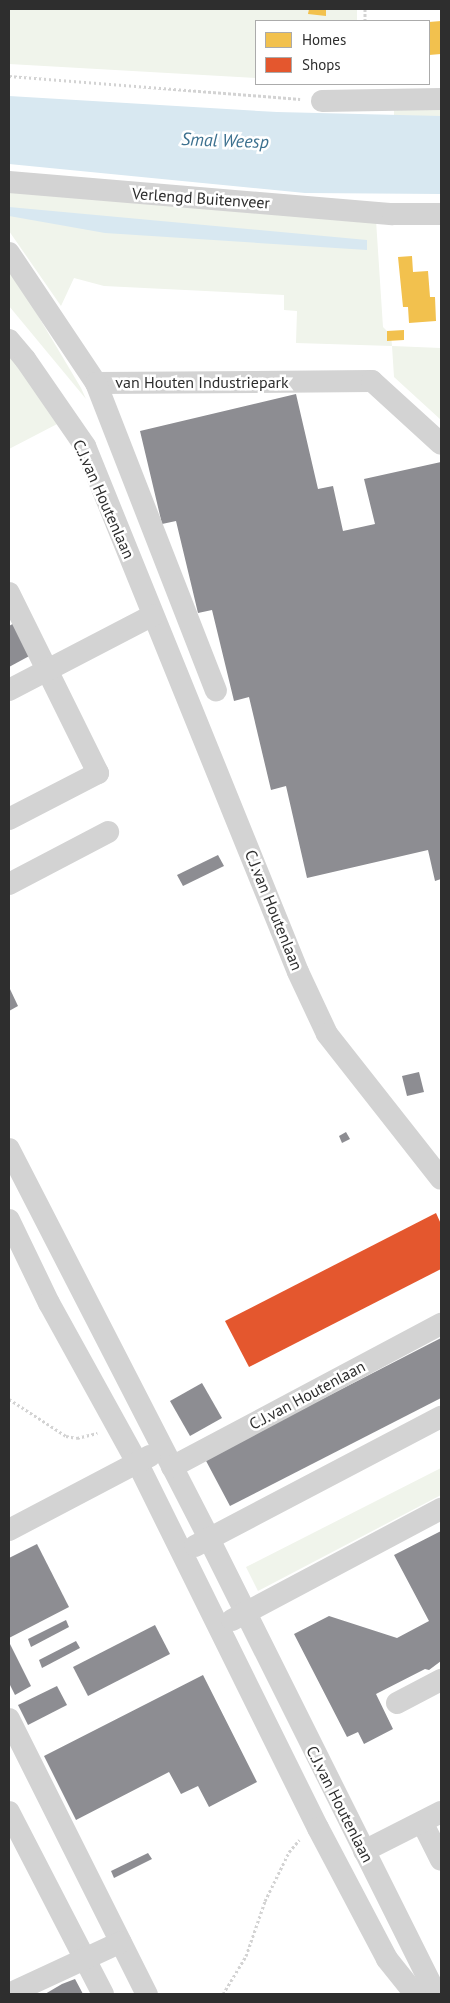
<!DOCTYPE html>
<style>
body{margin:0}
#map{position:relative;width:450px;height:2003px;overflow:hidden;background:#fff;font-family:"PT Sans",sans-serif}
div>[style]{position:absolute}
.green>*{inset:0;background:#f0f4eb}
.water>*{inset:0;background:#d8e8f1}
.homes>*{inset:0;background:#f2c14e}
.shops>*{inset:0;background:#e4572e}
.industry>*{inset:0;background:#8d8d92}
.path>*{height:3px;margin-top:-1.5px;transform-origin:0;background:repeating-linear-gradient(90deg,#d3d3d3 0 2.5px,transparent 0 5px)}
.minor>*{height:22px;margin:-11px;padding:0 11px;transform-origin:11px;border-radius:11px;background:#d3d3d3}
span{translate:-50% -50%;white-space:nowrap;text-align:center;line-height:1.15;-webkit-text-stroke:5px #fff;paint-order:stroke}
.street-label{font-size:16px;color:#2e2e2e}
.water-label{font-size:18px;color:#3d718f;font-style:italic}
.frame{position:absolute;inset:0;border:10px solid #2e2e2e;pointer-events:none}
.legend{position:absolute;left:255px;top:20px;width:175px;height:65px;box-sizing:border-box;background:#fff;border:1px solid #ababab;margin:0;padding:6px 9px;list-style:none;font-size:15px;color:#2e2e2e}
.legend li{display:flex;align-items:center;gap:10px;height:25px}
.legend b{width:25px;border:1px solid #ababab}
</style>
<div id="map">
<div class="green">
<div style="clip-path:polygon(9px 9px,357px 9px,357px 21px,256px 21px,256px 78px,9px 64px)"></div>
<div style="clip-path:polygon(394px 105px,441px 105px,441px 116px,394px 116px)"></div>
<div style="clip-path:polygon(9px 185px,376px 220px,383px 327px,391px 335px,392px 346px,441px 348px,441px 420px,394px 377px,392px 346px,296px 343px,297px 311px,284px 310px,284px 295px,104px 286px,74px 278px,61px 306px,9px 231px)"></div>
<div style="clip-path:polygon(9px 267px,81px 388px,86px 399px,9px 306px)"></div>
<div style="clip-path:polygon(9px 351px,61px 422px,9px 449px)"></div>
<div style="clip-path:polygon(441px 1468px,441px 1495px,258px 1591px,246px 1567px)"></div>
</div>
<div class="water">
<div style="clip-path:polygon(9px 96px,277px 112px,441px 116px,441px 194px,305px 193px,9px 164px)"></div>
<div style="clip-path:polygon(9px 207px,367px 240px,367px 250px,105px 233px,9px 216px)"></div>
</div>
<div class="homes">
<div style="clip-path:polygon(309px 9px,326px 9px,326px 16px,308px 14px)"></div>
<div style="clip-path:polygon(441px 21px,441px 54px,429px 55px,429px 22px)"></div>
<div style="clip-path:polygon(412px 256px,413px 272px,428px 271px,430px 297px,435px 297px,436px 321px,409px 323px,408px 307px,403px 307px,398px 257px)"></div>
<div style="clip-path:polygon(404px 330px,404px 340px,387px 341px,387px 331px)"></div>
</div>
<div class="shops">
<div style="clip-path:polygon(436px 1213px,441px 1224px,441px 1269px,249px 1367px,225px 1321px)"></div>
</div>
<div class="industry">
<div style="clip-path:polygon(296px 394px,318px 489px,333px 486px,343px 531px,375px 524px,364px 479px,441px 462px,441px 879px,435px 881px,428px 850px,307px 878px,286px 786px,271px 790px,249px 697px,234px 701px,212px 610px,198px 613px,176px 521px,162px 524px,140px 431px)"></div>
<div style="clip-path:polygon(16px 622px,33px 654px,9px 667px,9px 626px)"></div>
<div style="clip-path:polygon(218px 855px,224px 866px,183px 886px,177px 875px)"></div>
<div style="clip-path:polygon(9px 987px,18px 1006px,9px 1011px)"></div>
<div style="clip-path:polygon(419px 1072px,424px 1092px,407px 1096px,402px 1076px)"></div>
<div style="clip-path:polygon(346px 1132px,350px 1139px,342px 1143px,339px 1136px)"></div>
<div style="clip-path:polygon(441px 1338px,441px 1398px,230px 1506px,205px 1459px)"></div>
<div style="clip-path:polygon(202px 1383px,222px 1418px,190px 1436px,170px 1401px)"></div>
<div style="clip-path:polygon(441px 1531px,441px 1661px,429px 1670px,425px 1669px,376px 1694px,393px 1729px,364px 1744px,358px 1732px,347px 1737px,294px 1634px,329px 1616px,397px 1638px,429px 1621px,394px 1555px)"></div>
<div style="clip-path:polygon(37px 1544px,69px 1607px,9px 1638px,9px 1558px)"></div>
<div style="clip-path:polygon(66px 1620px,69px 1627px,31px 1647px,28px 1639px)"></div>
<div style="clip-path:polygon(155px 1625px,170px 1654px,88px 1696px,73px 1667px)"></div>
<div style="clip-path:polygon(76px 1641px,80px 1648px,42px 1668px,39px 1660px)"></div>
<div style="clip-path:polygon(9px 1642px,31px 1686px,15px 1695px,9px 1683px)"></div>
<div style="clip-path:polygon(203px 1675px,257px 1782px,209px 1807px,198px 1786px,181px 1794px,169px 1772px,76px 1820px,44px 1756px)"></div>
<div style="clip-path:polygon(57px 1686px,67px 1705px,28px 1725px,18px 1705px)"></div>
<div style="clip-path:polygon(148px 1853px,152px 1859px,114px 1878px,111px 1871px)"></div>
<div style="clip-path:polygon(75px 1979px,83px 1994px,45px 1994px,62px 1984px)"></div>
</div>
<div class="path">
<div style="left:365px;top:21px;width:12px;rotate:-90deg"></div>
<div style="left:9px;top:76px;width:292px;rotate:4.5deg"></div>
<div style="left:9px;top:1399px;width:68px;rotate:33deg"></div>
<div style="left:66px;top:1436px;width:11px;rotate:10deg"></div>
<div style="left:77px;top:1438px;width:21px;rotate:-14deg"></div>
<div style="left:223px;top:1994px;width:44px;rotate:-58.8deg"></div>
<div style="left:246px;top:1956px;width:58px;rotate:-70.9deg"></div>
<div style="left:265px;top:1901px;width:55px;rotate:-63.9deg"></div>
<div style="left:289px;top:1852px;width:16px;rotate:-50deg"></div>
</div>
<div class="minor">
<div style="left:322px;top:101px;width:119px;rotate:-1deg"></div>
<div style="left:9px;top:182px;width:385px;rotate:4.8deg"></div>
<div style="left:393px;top:214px;width:48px"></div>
<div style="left:9px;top:253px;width:156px;rotate:56.2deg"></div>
<div style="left:96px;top:383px;width:276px;rotate:-0.4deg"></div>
<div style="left:372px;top:381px;width:93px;rotate:42.4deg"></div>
<div style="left:9px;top:340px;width:25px;rotate:50deg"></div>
<div style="left:25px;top:359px;width:106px;rotate:55.4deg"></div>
<div style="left:85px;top:446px;width:567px;rotate:67.95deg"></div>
<div style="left:298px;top:972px;width:68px;rotate:64.9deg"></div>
<div style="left:327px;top:1034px;width:184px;rotate:51.8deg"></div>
<div style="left:96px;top:383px;width:330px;rotate:68.7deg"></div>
<div style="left:9px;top:593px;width:201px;rotate:63.7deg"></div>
<div style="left:98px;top:773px;width:100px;rotate:152.7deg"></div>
<div style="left:9px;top:690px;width:162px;rotate:-27.5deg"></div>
<div style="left:9px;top:884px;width:112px;rotate:-27.7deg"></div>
<div style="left:9px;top:1149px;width:436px;rotate:62.8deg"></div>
<div style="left:208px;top:1537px;width:511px;rotate:63.49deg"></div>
<div style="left:9px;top:1220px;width:92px;rotate:64.3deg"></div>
<div style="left:49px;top:1303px;width:184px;rotate:61.1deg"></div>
<div style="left:138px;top:1464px;width:406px;rotate:63.7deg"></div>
<div style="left:318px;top:1828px;width:148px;rotate:62.2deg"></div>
<div style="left:387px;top:1959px;width:45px;rotate:51.3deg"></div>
<div style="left:172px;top:1467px;width:305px;rotate:-28deg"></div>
<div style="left:9px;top:1530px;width:159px;rotate:-27.7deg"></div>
<div style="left:195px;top:1546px;width:278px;rotate:-27.7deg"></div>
<div style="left:232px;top:1620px;width:237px;rotate:-28deg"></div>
<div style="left:397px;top:1703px;width:50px;rotate:-27.6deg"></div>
<div style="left:9px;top:1719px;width:308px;rotate:63.4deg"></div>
<div style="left:9px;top:1812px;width:205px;rotate:62.7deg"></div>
<div style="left:422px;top:1822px;width:42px;rotate:63.4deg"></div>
<div style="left:364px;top:1851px;width:86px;rotate:-26.9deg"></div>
<div style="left:9px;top:1994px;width:123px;rotate:-24.9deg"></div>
</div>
<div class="street-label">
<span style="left:201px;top:198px;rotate:4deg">Verlengd Buitenveer</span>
<span style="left:202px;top:382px">van Houten Industriepark</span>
<span style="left:104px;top:499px;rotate:66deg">C.J.van Houtenlaan</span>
<span style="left:274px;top:910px;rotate:68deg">C.J.van Houtenlaan</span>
<span style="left:307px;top:1395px;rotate:-28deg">C.J.van Houtenlaan</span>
<span style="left:340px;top:1804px;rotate:63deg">C.J.van Houtenlaan</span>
</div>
<div class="water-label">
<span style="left:225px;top:141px;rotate:2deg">Smal Weesp</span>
</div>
<div class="frame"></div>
<ul class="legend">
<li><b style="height:14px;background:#f2c14e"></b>Homes</li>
<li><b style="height:14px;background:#e4572e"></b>Shops</li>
</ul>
</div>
